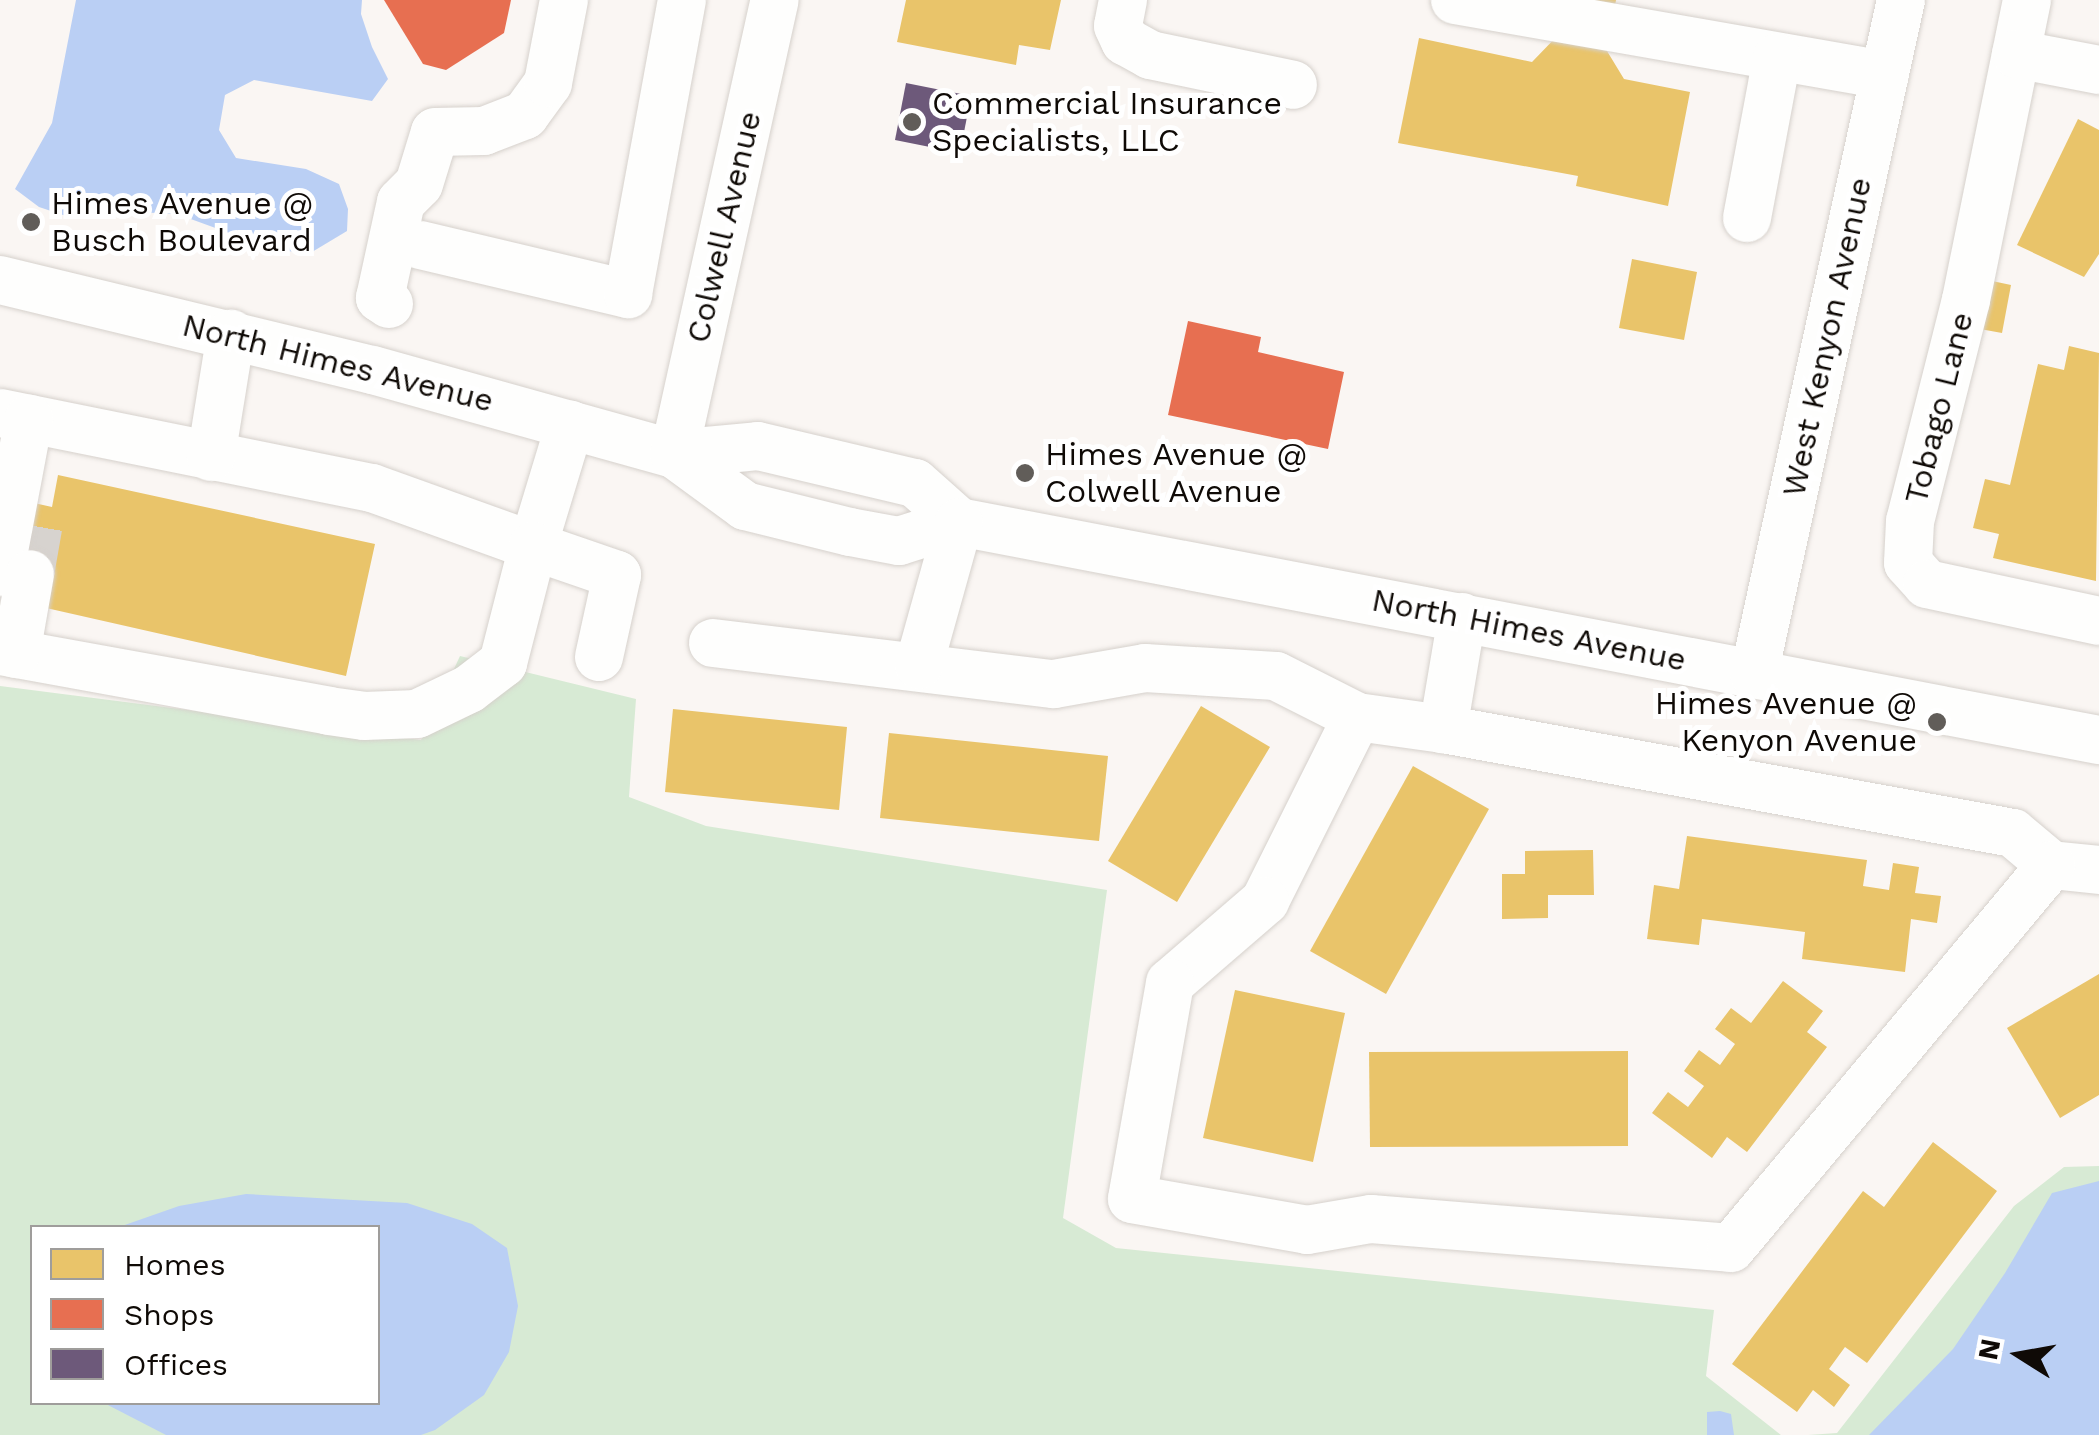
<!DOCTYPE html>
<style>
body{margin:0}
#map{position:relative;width:2099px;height:1435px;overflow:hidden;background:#faf6f3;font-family:"Work Sans",sans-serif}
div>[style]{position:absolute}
.green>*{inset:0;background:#d7ead4}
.water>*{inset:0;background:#bacff4}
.homes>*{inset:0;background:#e9c46a}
.shops>*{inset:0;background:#e76f51}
.offices>*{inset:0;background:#6d597a}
.minor-tunnel>*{height:48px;margin-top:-24px;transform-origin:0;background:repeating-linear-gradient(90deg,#d7d3cf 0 48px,transparent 0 72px)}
.roads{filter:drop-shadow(0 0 2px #d6d1cc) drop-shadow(0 0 2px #d6d1cc)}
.minor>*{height:48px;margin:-24px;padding:0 24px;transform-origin:24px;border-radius:24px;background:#fefefd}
.dots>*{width:28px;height:28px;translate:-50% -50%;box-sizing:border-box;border:5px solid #fff;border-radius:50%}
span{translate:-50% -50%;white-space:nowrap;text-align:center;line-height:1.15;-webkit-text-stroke:10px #fff;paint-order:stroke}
.poi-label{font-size:32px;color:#0f0a06}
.left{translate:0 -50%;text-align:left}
.right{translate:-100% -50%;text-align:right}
.street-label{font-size:32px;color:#0f0a06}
.legend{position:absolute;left:30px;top:1225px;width:350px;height:180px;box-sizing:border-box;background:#fff;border:2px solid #9f9d9b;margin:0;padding:12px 18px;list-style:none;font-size:30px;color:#0f0a06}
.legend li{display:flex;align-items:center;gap:20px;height:50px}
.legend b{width:50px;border:2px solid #9f9d9b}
.north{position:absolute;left:1969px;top:1305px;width:100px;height:100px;-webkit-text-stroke:8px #fff;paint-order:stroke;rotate:281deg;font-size:28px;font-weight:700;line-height:40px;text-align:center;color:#0f0a06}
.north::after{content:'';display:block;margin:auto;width:35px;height:45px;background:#0f0a06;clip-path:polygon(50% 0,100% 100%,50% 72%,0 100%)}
</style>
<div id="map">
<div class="green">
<div style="clip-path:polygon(evenodd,460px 656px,636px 699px,629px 797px,706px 826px,1107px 890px,1063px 1218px,1116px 1248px,1714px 1310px,1706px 1376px,1781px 1435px,0 1435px,0 686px,421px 740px,460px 656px,32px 1228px,378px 1228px,378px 1402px,32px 1402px,32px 1228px)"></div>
<div style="clip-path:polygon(2099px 1166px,2099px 1435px,1808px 1435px,1837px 1433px,2014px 1206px,2064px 1167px)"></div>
</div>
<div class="water">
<div style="clip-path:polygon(76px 0,362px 0,361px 14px,372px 47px,388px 79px,372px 101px,254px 80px,225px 95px,219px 130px,236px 158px,306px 169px,339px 184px,348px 209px,347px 231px,312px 252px,279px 251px,177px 214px,135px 212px,87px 219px,63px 215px,39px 207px,15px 189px,52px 123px)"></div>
<div style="clip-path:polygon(2099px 1181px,2099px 1435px,1869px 1435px,1953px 1349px,2005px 1273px,2052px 1193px)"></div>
<div style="clip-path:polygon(246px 1194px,407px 1203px,472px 1224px,507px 1248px,518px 1306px,509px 1352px,484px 1395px,435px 1430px,421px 1435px,166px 1435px,104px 1403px,378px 1402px,378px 1228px,119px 1227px,179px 1206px)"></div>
<div style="clip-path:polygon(1720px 1411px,1731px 1414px,1734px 1435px,1707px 1435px,1707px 1412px)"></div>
</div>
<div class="homes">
<div style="clip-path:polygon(906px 0,1061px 0,1050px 50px,1019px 45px,1016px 65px,897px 42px)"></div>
<div style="clip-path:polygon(1574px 0,1616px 0,1607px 51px,1624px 79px,1690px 92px,1668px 206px,1576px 186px,1578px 176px,1398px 143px,1419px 38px,1532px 62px,1561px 32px)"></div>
<div style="clip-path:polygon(2078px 119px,2099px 130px,2099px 254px,2084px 277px,2017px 245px)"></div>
<div style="clip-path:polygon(1632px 259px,1697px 272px,1684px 340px,1619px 328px)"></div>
<div style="clip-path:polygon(1978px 278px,2011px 285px,2002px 333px,1969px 327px)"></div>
<div style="clip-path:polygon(2069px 346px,2099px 353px,2096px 581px,1993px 558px,1999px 534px,1973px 528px,1985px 479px,2010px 485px,2038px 364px,2064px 370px)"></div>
<div style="clip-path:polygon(58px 475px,375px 544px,346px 676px,33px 605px,12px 568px,25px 501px,52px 507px)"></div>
<div style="clip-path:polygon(1201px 706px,1270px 747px,1177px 902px,1108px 861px)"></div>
<div style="clip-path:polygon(673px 709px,847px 727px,839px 810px,665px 792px)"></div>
<div style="clip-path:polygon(889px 733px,1108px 756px,1099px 841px,880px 818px)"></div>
<div style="clip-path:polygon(1413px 766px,1489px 809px,1386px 994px,1310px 951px)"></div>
<div style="clip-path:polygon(1687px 836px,1867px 860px,1863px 886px,1889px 890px,1893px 863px,1919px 867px,1915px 893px,1941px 896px,1937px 923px,1911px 919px,1905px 972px,1802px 959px,1805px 932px,1702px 919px,1699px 945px,1647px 939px,1654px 885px,1679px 889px)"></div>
<div style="clip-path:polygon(1593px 850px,1594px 895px,1548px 895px,1548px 918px,1502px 919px,1502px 874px,1525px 874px,1525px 851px)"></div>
<div style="clip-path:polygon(2099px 974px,2099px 1095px,2060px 1118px,2007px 1028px)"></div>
<div style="clip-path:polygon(1783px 981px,1823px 1011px,1807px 1032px,1827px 1047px,1747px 1152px,1727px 1137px,1712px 1158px,1652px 1113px,1668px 1092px,1688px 1107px,1704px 1086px,1684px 1071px,1699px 1050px,1720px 1065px,1735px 1044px,1715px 1029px,1731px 1008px,1751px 1023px)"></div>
<div style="clip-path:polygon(1235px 990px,1345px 1013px,1313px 1162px,1203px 1138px)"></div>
<div style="clip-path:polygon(1628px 1051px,1628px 1146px,1370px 1147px,1369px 1052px)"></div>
<div style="clip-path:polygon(1933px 1142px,1997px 1191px,1867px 1363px,1845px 1347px,1829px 1369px,1850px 1385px,1834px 1407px,1813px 1390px,1797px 1412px,1732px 1364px,1863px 1191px,1884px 1207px)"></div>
</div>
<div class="shops">
<div style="clip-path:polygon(384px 0,511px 0,504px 33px,446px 70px,423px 64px)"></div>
<div style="clip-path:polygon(1188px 321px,1261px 337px,1258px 352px,1344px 372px,1328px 449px,1168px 415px)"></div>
</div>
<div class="offices">
<div style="clip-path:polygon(906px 83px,971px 96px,960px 153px,895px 140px)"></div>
</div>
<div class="minor-tunnel">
<div style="left:30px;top:574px;width:70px;rotate:-80.1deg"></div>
</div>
<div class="roads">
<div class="minor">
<div style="left:1123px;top:0;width:26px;rotate:101deg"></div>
<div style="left:1118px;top:26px;width:17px;rotate:65deg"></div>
<div style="left:1125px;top:41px;width:29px;rotate:29deg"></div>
<div style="left:1150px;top:55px;width:146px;rotate:11.8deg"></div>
<div style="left:1455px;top:0;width:436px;rotate:9.9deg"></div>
<div style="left:2027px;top:0;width:306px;rotate:101.5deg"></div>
<div style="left:1966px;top:300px;width:228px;rotate:104.2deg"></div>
<div style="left:1910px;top:521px;width:42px;rotate:92.7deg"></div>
<div style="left:1908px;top:563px;width:28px;rotate:48deg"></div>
<div style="left:1927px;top:584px;width:176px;rotate:12.1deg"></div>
<div style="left:2016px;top:54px;width:85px;rotate:10.9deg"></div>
<div style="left:1747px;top:218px;width:163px;rotate:-79.4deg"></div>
<div style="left:420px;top:245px;width:214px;rotate:13.3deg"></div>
<div style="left:628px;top:294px;width:299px;rotate:-79.6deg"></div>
<div style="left:0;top:280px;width:384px;rotate:13.6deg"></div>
<div style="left:373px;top:370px;width:313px;rotate:15.6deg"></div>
<div style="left:674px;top:454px;width:88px;rotate:36.2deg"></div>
<div style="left:745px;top:506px;width:108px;rotate:13.9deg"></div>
<div style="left:850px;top:532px;width:50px;rotate:10.4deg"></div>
<div style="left:899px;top:541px;width:63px;rotate:-17.6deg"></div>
<div style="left:959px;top:522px;width:1161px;rotate:10.83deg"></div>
<div style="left:389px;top:304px;width:11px;rotate:-146deg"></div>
<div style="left:380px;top:298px;width:98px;rotate:-77.7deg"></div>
<div style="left:401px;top:202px;width:25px;rotate:-45deg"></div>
<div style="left:419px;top:184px;width:54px;rotate:-72.9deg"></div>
<div style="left:435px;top:132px;width:49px;rotate:-1.2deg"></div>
<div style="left:484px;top:131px;width:44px;rotate:-21.3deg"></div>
<div style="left:525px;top:115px;width:39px;rotate:-54deg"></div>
<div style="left:548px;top:83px;width:85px;rotate:-79.1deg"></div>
<div style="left:0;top:413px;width:379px;rotate:11.4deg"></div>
<div style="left:372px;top:488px;width:171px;rotate:19.8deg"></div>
<div style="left:533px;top:546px;width:127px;rotate:-73.1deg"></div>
<div style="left:674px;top:454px;width:465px;rotate:-77.5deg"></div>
<div style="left:674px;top:454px;width:84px;rotate:-5.4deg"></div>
<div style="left:758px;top:446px;width:161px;rotate:13.3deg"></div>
<div style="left:915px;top:483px;width:59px;rotate:41.6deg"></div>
<div style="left:211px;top:457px;width:125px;rotate:-80.8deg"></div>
<div style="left:0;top:572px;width:156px;rotate:-79.3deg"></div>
<div style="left:1462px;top:617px;width:114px;rotate:99.6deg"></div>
<div style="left:1443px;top:729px;width:579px;rotate:10.34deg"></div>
<div style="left:2013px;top:833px;width:50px;rotate:40.1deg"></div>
<div style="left:2051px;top:865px;width:48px;rotate:5.9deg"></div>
<div style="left:713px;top:643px;width:343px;rotate:6.9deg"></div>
<div style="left:1054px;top:684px;width:92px;rotate:-10deg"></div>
<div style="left:1145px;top:668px;width:131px;rotate:3.5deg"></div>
<div style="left:1276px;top:676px;width:91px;rotate:26.8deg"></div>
<div style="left:1357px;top:717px;width:87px;rotate:7.9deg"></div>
<div style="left:0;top:651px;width:334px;rotate:10.3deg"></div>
<div style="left:329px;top:711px;width:35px;rotate:8deg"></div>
<div style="left:364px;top:716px;width:53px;rotate:-2.2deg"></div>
<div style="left:417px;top:714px;width:58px;rotate:-25.7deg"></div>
<div style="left:469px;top:689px;width:43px;rotate:-37.4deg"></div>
<div style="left:503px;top:663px;width:121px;rotate:-75.6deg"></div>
<div style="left:533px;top:546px;width:89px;rotate:19deg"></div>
<div style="left:617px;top:575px;width:84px;rotate:102.4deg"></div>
<div style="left:16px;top:654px;width:81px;rotate:-80.1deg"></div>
<div style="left:919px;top:665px;width:148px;rotate:-74.4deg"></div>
<div style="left:1754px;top:674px;width:690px;rotate:-77.7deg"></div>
<div style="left:1357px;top:717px;width:206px;rotate:116.6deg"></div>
<div style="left:1265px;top:901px;width:125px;rotate:139.2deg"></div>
<div style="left:1170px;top:983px;width:219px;rotate:100deg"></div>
<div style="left:1132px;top:1199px;width:178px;rotate:10deg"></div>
<div style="left:1307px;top:1230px;width:65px;rotate:-9.8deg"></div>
<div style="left:1371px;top:1219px;width:361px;rotate:4.6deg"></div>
<div style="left:1731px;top:1248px;width:499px;rotate:-50.1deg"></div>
</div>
</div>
<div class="dots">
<div style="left:912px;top:122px;background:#615d59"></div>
<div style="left:31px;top:222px;background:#615d59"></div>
<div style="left:1025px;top:473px;background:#615d59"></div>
<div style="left:1937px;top:722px;background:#615d59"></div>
</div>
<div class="poi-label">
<span class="left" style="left:932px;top:122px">Commercial Insurance<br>Specialists, LLC</span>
<span class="left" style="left:51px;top:222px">Himes Avenue @<br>Busch Boulevard</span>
<span class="left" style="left:1045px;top:473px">Himes Avenue @<br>Colwell Avenue</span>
<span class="right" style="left:1917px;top:722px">Himes Avenue @<br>Kenyon Avenue</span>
</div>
<div class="street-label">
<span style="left:724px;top:227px;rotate:-77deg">Colwell Avenue</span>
<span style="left:1827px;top:337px;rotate:-78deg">West Kenyon Avenue</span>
<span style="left:338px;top:363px;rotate:14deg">North Himes Avenue</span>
<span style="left:1939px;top:408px;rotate:-76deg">Tobago Lane</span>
<span style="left:1529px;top:630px;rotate:11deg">North Himes Avenue</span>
</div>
<ul class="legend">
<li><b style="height:28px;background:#e9c46a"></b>Homes</li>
<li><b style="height:28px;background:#e76f51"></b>Shops</li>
<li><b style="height:28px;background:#6d597a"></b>Offices</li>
</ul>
<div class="north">N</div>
</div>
